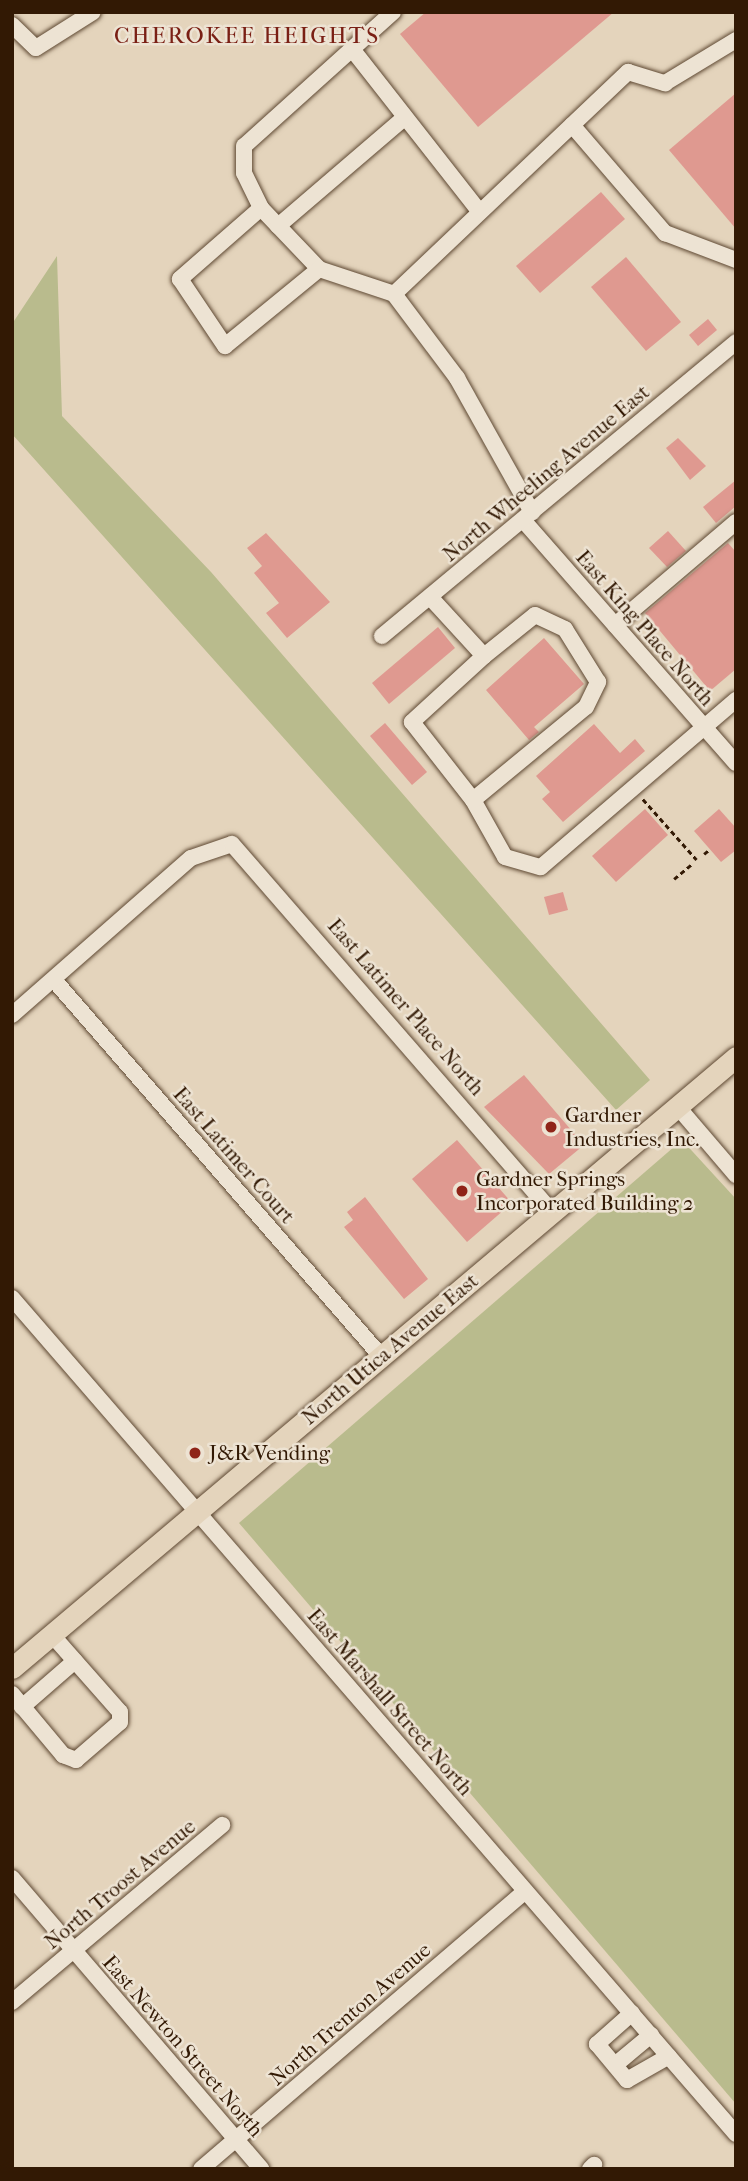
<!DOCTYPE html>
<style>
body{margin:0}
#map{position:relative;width:748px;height:2181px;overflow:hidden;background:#e4d4bc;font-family:"IM FELL French Canon",serif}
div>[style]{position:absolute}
.green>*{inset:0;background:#b9bb8d}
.building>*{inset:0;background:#df9990}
.path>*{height:2.5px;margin-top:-1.25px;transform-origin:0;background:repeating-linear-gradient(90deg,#321904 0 5px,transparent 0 8.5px)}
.roads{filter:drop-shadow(0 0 2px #5e4832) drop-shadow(0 0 2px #5e4832)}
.minor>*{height:16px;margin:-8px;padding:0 8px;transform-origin:8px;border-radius:8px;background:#ede3d3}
.major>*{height:21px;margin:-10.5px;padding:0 10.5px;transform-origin:10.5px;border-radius:10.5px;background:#e4d4bc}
.rail>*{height:8px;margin-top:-4px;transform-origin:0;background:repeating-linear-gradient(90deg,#ede3d3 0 16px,#321904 0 32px);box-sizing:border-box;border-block:2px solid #321904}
.dots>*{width:19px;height:19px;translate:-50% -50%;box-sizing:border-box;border:4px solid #ede3d3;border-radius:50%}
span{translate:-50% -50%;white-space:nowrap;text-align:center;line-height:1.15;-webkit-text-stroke:5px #ede3d3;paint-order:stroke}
.street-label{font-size:21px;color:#321904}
.poi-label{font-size:21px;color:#321904}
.left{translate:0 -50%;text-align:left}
.neighbourhood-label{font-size:23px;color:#7a1f14;letter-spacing:2px}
.frame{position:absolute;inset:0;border:14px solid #321904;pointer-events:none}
</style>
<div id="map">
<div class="green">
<div style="clip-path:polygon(57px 256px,62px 416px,211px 572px,650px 1080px,616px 1110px,12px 434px,12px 324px)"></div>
<div style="clip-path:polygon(682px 1140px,736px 1199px,736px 2104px,239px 1523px)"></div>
</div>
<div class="building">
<div style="clip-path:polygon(426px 12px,614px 12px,478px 127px,400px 34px)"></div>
<div style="clip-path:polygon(736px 93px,736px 229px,669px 150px)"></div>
<div style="clip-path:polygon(601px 192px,625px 219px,540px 293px,516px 266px)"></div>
<div style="clip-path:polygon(626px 257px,681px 322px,646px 351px,591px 287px)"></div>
<div style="clip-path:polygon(708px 319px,717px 330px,698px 346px,689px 335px)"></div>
<div style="clip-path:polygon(678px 438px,706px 466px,690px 480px,666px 448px)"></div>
<div style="clip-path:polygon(736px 480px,736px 506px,716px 523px,703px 507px)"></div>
<div style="clip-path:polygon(668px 531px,686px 551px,667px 567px,649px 548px)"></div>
<div style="clip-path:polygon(266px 533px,330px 602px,287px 638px,266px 613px,279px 603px,254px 573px,262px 566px,247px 548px)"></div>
<div style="clip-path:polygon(728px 543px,736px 552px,736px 669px,710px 691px,645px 613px)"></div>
<div style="clip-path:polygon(438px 627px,455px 648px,389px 704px,372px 683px)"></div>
<div style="clip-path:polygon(544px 638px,584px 684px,534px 727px,539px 732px,529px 740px,486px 690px)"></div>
<div style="clip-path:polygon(385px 723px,427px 772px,412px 785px,370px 736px)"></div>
<div style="clip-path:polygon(594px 724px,620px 753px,635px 739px,645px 751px,563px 822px,542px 799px,550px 792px,536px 776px)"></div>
<div style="clip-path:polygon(645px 809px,668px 835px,616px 882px,592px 856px)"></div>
<div style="clip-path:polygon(719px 809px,736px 828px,736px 850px,721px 862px,694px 831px)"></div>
<div style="clip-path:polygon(563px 892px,568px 910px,549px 915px,544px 897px)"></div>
<div style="clip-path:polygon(524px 1075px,584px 1145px,549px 1174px,484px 1107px)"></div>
<div style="clip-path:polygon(457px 1140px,512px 1203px,467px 1242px,412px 1179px)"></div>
<div style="clip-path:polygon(365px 1197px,428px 1279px,404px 1299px,344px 1227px,353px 1220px,347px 1212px)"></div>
</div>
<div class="path">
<div style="left:643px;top:799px;width:81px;rotate:48.5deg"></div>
<div style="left:734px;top:826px;width:2px;rotate:-27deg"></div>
<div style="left:704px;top:854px;width:8px;rotate:-40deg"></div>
<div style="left:674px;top:879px;width:25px;rotate:-40deg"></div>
</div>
<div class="roads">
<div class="minor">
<div style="left:393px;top:12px;width:200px;rotate:138deg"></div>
<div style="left:244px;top:146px;width:27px;rotate:90deg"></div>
<div style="left:244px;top:173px;width:39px;rotate:64deg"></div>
<div style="left:261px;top:208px;width:84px;rotate:46.4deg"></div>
<div style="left:319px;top:269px;width:79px;rotate:18.4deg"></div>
<div style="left:394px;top:294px;width:105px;rotate:53.1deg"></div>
<div style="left:457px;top:378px;width:154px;rotate:60.8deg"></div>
<div style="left:12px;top:25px;width:33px;rotate:44deg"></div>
<div style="left:36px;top:48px;width:67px;rotate:-32.3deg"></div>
<div style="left:352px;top:49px;width:207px;rotate:51.9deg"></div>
<div style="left:572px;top:125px;width:143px;rotate:49.3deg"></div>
<div style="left:665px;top:233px;width:76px;rotate:20.8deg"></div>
<div style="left:261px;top:208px;width:108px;rotate:138.8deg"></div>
<div style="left:180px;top:279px;width:81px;rotate:56.1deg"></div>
<div style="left:225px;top:346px;width:122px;rotate:-39.3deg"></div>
<div style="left:278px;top:226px;width:167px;rotate:-40.6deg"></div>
<div style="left:394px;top:294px;width:323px;rotate:-43.5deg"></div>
<div style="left:628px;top:72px;width:39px;rotate:17deg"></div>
<div style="left:665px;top:83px;width:83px;rotate:-31.2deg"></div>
<div style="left:523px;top:520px;width:323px;rotate:48.8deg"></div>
<div style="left:430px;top:597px;width:80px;rotate:47.5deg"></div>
<div style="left:484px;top:656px;width:98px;rotate:137.5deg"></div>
<div style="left:412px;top:722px;width:99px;rotate:52deg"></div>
<div style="left:473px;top:800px;width:65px;rotate:60.7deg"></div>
<div style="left:505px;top:857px;width:37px;rotate:16deg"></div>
<div style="left:541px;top:867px;width:257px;rotate:-40.6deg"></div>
<div style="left:615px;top:625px;width:159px;rotate:-40.4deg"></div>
<div style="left:382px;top:636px;width:460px;rotate:-39.7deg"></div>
<div style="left:473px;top:800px;width:146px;rotate:-39.5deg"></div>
<div style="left:586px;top:707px;width:28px;rotate:-64deg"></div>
<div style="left:598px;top:682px;width:62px;rotate:-121.9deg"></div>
<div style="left:565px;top:629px;width:33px;rotate:-155deg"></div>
<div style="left:535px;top:615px;width:65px;rotate:141.2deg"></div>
<div style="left:54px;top:980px;width:500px;rotate:49deg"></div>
<div style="left:12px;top:1015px;width:238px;rotate:-41.3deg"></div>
<div style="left:191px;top:858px;width:43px;rotate:-18.9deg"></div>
<div style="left:232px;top:844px;width:488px;rotate:49deg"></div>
<div style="left:677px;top:1106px;width:91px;rotate:49.5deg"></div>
<div style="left:12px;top:1298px;width:1106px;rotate:49.11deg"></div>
<div style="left:12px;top:1694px;width:80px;rotate:50.1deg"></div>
<div style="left:63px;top:1755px;width:14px;rotate:21deg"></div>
<div style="left:76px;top:1760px;width:58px;rotate:-40.8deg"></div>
<div style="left:120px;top:1722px;width:10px;rotate:-90deg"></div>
<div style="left:120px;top:1712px;width:103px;rotate:-131.4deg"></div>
<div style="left:22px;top:1707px;width:70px;rotate:-41deg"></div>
<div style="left:12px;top:1878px;width:383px;rotate:49.4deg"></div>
<div style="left:12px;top:2002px;width:275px;rotate:-40.1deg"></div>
<div style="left:632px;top:2013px;width:47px;rotate:138.5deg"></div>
<div style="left:597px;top:2044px;width:47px;rotate:50.2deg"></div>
<div style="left:627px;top:2080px;width:48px;rotate:-29.7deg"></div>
<div style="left:615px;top:2065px;width:47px;rotate:-39.8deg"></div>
<div style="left:201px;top:2169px;width:427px;rotate:-40.6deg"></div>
<div style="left:590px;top:2169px;width:6px;rotate:-45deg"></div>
</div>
<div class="major">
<div style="left:12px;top:1668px;width:947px;rotate:-40.16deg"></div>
</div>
</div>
<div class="rail">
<div style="left:12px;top:315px;width:1px"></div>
</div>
<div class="dots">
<div style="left:551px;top:1127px;background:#8f2418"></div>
<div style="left:462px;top:1191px;background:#8f2418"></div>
<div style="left:195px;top:1453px;background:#8f2418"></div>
</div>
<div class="street-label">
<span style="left:546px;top:473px;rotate:-40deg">North Wheeling Avenue East</span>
<span style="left:645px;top:628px;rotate:49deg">East King Place North</span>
<span style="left:406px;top:1007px;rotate:49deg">East Latimer Place North</span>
<span style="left:234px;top:1155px;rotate:49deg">East Latimer Court</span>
<span style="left:390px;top:1349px;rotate:-40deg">North Utica Avenue East</span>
<span style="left:390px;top:1702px;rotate:49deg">East Marshall Street North</span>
<span style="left:120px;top:1884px;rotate:-40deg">North Troost Avenue</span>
<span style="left:350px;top:2014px;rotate:-41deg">North Trenton Avenue</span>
<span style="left:183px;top:2046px;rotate:49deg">East Newton Street North</span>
</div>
<div class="poi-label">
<span class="left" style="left:565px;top:1127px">Gardner<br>Industries, Inc.</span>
<span class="left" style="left:476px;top:1191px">Gardner Springs<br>Incorporated Building 2</span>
<span class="left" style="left:209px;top:1453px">J&amp;R Vending</span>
</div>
<div class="neighbourhood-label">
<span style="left:247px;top:36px">CHEROKEE HEIGHTS</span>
</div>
<div class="frame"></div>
</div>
